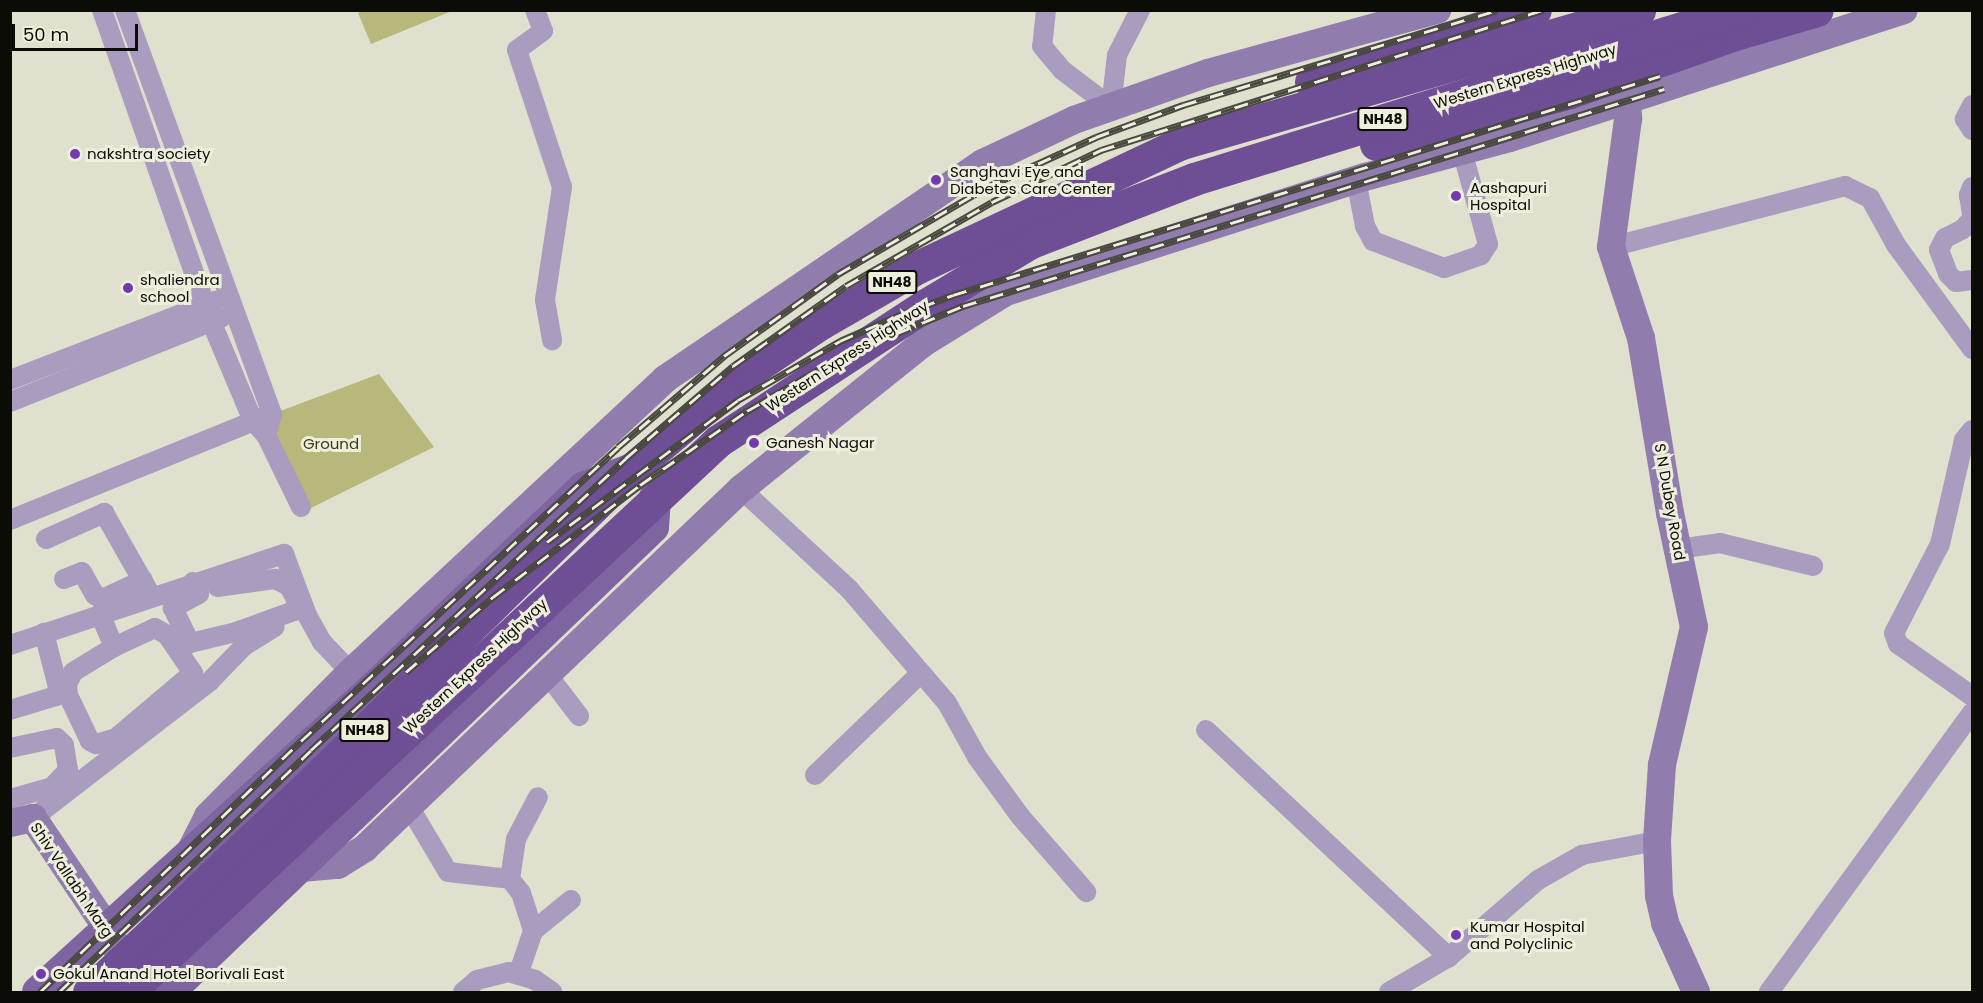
<!DOCTYPE html>
<style>
body{margin:0}
#map{position:relative;width:1983px;height:1003px;overflow:hidden;background:#e0e0ce;font-family:Poppins,sans-serif}
div>[style]{position:absolute}
.green>*{inset:0;background:#b8b87c}
.street>*{height:20px;margin:-10px;padding:0 10px;transform-origin:10px;border-radius:10px;background:#aa9cbf}
.secondary>*{height:28px;margin:-14px;padding:0 14px;transform-origin:14px;border-radius:14px;background:#907cad}
.primary>*{height:32px;margin:-16px;padding:0 16px;transform-origin:16px;border-radius:16px;background:#7e64a0}
.highway>*{height:33px;margin:-16.5px;padding:0 16.5px;transform-origin:16.5px;border-radius:16.5px;background:#6e4e95}
.rail>*{height:7px;margin-top:-3.5px;transform-origin:0;background:repeating-linear-gradient(90deg,#edeedb 0 14px,#494940 0 28px);box-sizing:border-box;border-block:2px solid #494940}
.dots>*{width:16px;height:16px;translate:-50% -50%;box-sizing:border-box;border:3px solid #edeedb;border-radius:50%}
span{translate:-50% -50%;white-space:nowrap;text-align:center;line-height:1.15;-webkit-text-stroke:6px #edeedb;paint-order:stroke}
.shield-label span{padding:2px 4px;background:#edeedb;border:2px solid;border-radius:4px;-webkit-text-stroke-width:0}
.shield-label{font-size:14px;color:#0c0c06;font-weight:700}
.street-label{font-size:15px;color:#0c0c06}
.poi-label{font-size:15px;color:#0c0c06}
.left{translate:0 -50%;text-align:left}
.park-label{font-size:15px;color:#3b3a13}
.frame{position:absolute;inset:0;border:12px solid #0c0c06;pointer-events:none}
.scale{position:absolute;left:12px;top:24px;width:126px;height:27px;box-sizing:border-box;border:3px solid #0c0c06;border-top:0;padding-left:8px;font-size:18px;line-height:21px;white-space:nowrap;color:#0c0c06;-webkit-text-stroke:4px #edeedb;paint-order:stroke}
</style>
<div id="map">
<div class="green">
<div style="clip-path:polygon(366px 10px,452px 10px,452px 11px,371px 44px,358px 13px)"></div>
<div style="clip-path:polygon(379px 374px,434px 447px,307px 510px,259px 419px)"></div>
</div>
<div class="street">
<div style="left:102px;top:10px;width:330px;rotate:70.7deg"></div>
<div style="left:211px;top:321px;width:108px;rotate:67.2deg"></div>
<div style="left:253px;top:421px;width:19px;rotate:47deg"></div>
<div style="left:266px;top:435px;width:80px;rotate:64.1deg"></div>
<div style="left:125px;top:10px;width:430px;rotate:70deg"></div>
<div style="left:272px;top:414px;width:22px;rotate:106deg"></div>
<div style="left:535px;top:10px;width:22px;rotate:69deg"></div>
<div style="left:543px;top:31px;width:32px;rotate:144deg"></div>
<div style="left:517px;top:50px;width:144px;rotate:71.8deg"></div>
<div style="left:562px;top:187px;width:114px;rotate:98.6deg"></div>
<div style="left:545px;top:300px;width:41px;rotate:80.1deg"></div>
<div style="left:1046px;top:10px;width:36px;rotate:96deg"></div>
<div style="left:1042px;top:46px;width:31px;rotate:50deg"></div>
<div style="left:1062px;top:70px;width:61px;rotate:37.1deg"></div>
<div style="left:1972px;top:105px;width:16px;rotate:117deg"></div>
<div style="left:1965px;top:119px;width:13px;rotate:58deg"></div>
<div style="left:1111px;top:107px;width:52px;rotate:-83.4deg"></div>
<div style="left:1117px;top:55px;width:51px;rotate:-62.9deg"></div>
<div style="left:1356px;top:180px;width:47px;rotate:78.9deg"></div>
<div style="left:1365px;top:226px;width:17px;rotate:62deg"></div>
<div style="left:1373px;top:241px;width:76px;rotate:20.8deg"></div>
<div style="left:1444px;top:268px;width:39px;rotate:-19deg"></div>
<div style="left:1481px;top:255px;width:13px;rotate:-58deg"></div>
<div style="left:1488px;top:244px;width:97px;rotate:-105.6deg"></div>
<div style="left:1972px;top:187px;width:9px;rotate:111deg"></div>
<div style="left:1969px;top:195px;width:19px;rotate:81deg"></div>
<div style="left:1972px;top:219px;width:13px;rotate:132deg"></div>
<div style="left:1963px;top:229px;width:20px;rotate:153deg"></div>
<div style="left:1945px;top:238px;width:13px;rotate:117deg"></div>
<div style="left:1939px;top:250px;width:26px;rotate:69deg"></div>
<div style="left:1948px;top:274px;width:11px;rotate:45deg"></div>
<div style="left:1956px;top:282px;width:16px;rotate:-7deg"></div>
<div style="left:1611px;top:247px;width:242px;rotate:-14.6deg"></div>
<div style="left:1845px;top:186px;width:28px;rotate:26deg"></div>
<div style="left:1870px;top:198px;width:54px;rotate:61deg"></div>
<div style="left:1896px;top:245px;width:129px;rotate:53.8deg"></div>
<div style="left:10px;top:380px;width:220px;rotate:-21.1deg"></div>
<div style="left:10px;top:402px;width:227px;rotate:-21.7deg"></div>
<div style="left:1972px;top:430px;width:13px;rotate:129deg"></div>
<div style="left:1964px;top:440px;width:107px;rotate:103deg"></div>
<div style="left:1940px;top:544px;width:100px;rotate:117.3deg"></div>
<div style="left:1894px;top:633px;width:12px;rotate:70deg"></div>
<div style="left:1898px;top:644px;width:90px;rotate:35.1deg"></div>
<div style="left:741px;top:489px;width:147px;rotate:42.8deg"></div>
<div style="left:849px;top:589px;width:150px;rotate:49.3deg"></div>
<div style="left:947px;top:703px;width:62px;rotate:60.9deg"></div>
<div style="left:977px;top:757px;width:73px;rotate:53.9deg"></div>
<div style="left:1020px;top:816px;width:101px;rotate:49deg"></div>
<div style="left:10px;top:520px;width:274px;rotate:-22.1deg"></div>
<div style="left:46px;top:539px;width:64px;rotate:-24.1deg"></div>
<div style="left:104px;top:513px;width:97px;rotate:60.3deg"></div>
<div style="left:1678px;top:549px;width:42px;rotate:-8.1deg"></div>
<div style="left:1720px;top:543px;width:96px;rotate:13.9deg"></div>
<div style="left:64px;top:579px;width:19px;rotate:-21deg"></div>
<div style="left:82px;top:572px;width:26px;rotate:61deg"></div>
<div style="left:95px;top:595px;width:8px;rotate:30deg"></div>
<div style="left:102px;top:599px;width:45px;rotate:-24.9deg"></div>
<div style="left:193px;top:582px;width:13px;rotate:63deg"></div>
<div style="left:199px;top:594px;width:30px;rotate:152deg"></div>
<div style="left:173px;top:608px;width:39px;rotate:64deg"></div>
<div style="left:190px;top:643px;width:47px;rotate:-13.4deg"></div>
<div style="left:236px;top:632px;width:62px;rotate:-19.9deg"></div>
<div style="left:294px;top:611px;width:8px;rotate:-50deg"></div>
<div style="left:299px;top:605px;width:21px;rotate:-118deg"></div>
<div style="left:289px;top:586px;width:16px;rotate:-153deg"></div>
<div style="left:275px;top:579px;width:58px;rotate:172deg"></div>
<div style="left:100px;top:614px;width:36px;rotate:67deg"></div>
<div style="left:114px;top:647px;width:45px;rotate:-24.9deg"></div>
<div style="left:155px;top:628px;width:14px;rotate:30deg"></div>
<div style="left:167px;top:635px;width:46px;rotate:55.6deg"></div>
<div style="left:193px;top:673px;width:101px;rotate:139.8deg"></div>
<div style="left:116px;top:738px;width:21px;rotate:163deg"></div>
<div style="left:96px;top:744px;width:7px;rotate:-153deg"></div>
<div style="left:90px;top:741px;width:51px;rotate:-115.6deg"></div>
<div style="left:68px;top:695px;width:11px;rotate:-95deg"></div>
<div style="left:67px;top:684px;width:13px;rotate:-63deg"></div>
<div style="left:73px;top:672px;width:48px;rotate:-31.4deg"></div>
<div style="left:10px;top:645px;width:289px;rotate:-18.4deg"></div>
<div style="left:284px;top:554px;width:65px;rotate:69.3deg"></div>
<div style="left:307px;top:615px;width:31px;rotate:61deg"></div>
<div style="left:322px;top:642px;width:54px;rotate:46.5deg"></div>
<div style="left:547px;top:674px;width:53px;rotate:52.7deg"></div>
<div style="left:10px;top:710px;width:48px;rotate:-16.9deg"></div>
<div style="left:56px;top:696px;width:9px;rotate:-77deg"></div>
<div style="left:58px;top:687px;width:56px;rotate:-104.5deg"></div>
<div style="left:1206px;top:730px;width:333px;rotate:43.1deg"></div>
<div style="left:10px;top:748px;width:48px;rotate:-12deg"></div>
<div style="left:57px;top:738px;width:10px;rotate:45deg"></div>
<div style="left:64px;top:745px;width:25px;rotate:81deg"></div>
<div style="left:68px;top:770px;width:23px;rotate:133deg"></div>
<div style="left:52px;top:787px;width:44px;rotate:164.1deg"></div>
<div style="left:815px;top:775px;width:147px;rotate:-43.9deg"></div>
<div style="left:410px;top:808px;width:74px;rotate:59.3deg"></div>
<div style="left:448px;top:872px;width:62px;rotate:6.4deg"></div>
<div style="left:510px;top:879px;width:18px;rotate:52deg"></div>
<div style="left:521px;top:893px;width:40px;rotate:72deg"></div>
<div style="left:533px;top:931px;width:46px;rotate:108.8deg"></div>
<div style="left:33px;top:818px;width:224px;rotate:-37.7deg"></div>
<div style="left:210px;top:681px;width:49px;rotate:-45.8deg"></div>
<div style="left:244px;top:646px;width:36px;rotate:-32deg"></div>
<div style="left:510px;top:879px;width:40px;rotate:-81.5deg"></div>
<div style="left:516px;top:839px;width:47px;rotate:-62.4deg"></div>
<div style="left:533px;top:931px;width:49px;rotate:-39.2deg"></div>
<div style="left:463px;top:992px;width:18px;rotate:-41deg"></div>
<div style="left:477px;top:980px;width:33px;rotate:-14deg"></div>
<div style="left:509px;top:972px;width:27px;rotate:17deg"></div>
<div style="left:535px;top:980px;width:21px;rotate:35deg"></div>
<div style="left:1389px;top:992px;width:69px;rotate:-30.3deg"></div>
<div style="left:1449px;top:957px;width:118px;rotate:-40.9deg"></div>
<div style="left:1538px;top:880px;width:51px;rotate:-29.6deg"></div>
<div style="left:1582px;top:855px;width:76px;rotate:-10.6deg"></div>
<div style="left:1769px;top:992px;width:345px;rotate:-54deg"></div>
</div>
<div class="secondary">
<div style="left:1625px;top:81px;width:38px;rotate:85deg"></div>
<div style="left:1628px;top:119px;width:129px;rotate:97.6deg"></div>
<div style="left:1611px;top:247px;width:96px;rotate:71.8deg"></div>
<div style="left:1641px;top:338px;width:177px;rotate:80.6deg"></div>
<div style="left:1670px;top:513px;width:116px;rotate:78.1deg"></div>
<div style="left:1694px;top:627px;width:142px;rotate:103.1deg"></div>
<div style="left:1662px;top:765px;width:76px;rotate:93.8deg"></div>
<div style="left:1657px;top:841px;width:55px;rotate:87.9deg"></div>
<div style="left:1659px;top:896px;width:28px;rotate:77deg"></div>
<div style="left:1665px;top:923px;width:76px;rotate:65.8deg"></div>
<div style="left:10px;top:823px;width:24px;rotate:-12deg"></div>
<div style="left:33px;top:818px;width:136px;rotate:56.1deg"></div>
<div style="left:109px;top:931px;width:55px;rotate:66.3deg"></div>
<div style="left:191px;top:850px;width:38px;rotate:-63deg"></div>
<div style="left:208px;top:816px;width:203px;rotate:-45.2deg"></div>
<div style="left:351px;top:672px;width:429px;rotate:-43deg"></div>
<div style="left:665px;top:379px;width:384px;rotate:-34.2deg"></div>
<div style="left:983px;top:163px;width:101px;rotate:-25.3deg"></div>
<div style="left:1074px;top:120px;width:142px;rotate:-19.3deg"></div>
<div style="left:1208px;top:73px;width:238px;rotate:-15.4deg"></div>
<div style="left:301px;top:868px;width:37px;rotate:-5deg"></div>
<div style="left:338px;top:865px;width:32px;rotate:-32deg"></div>
<div style="left:365px;top:848px;width:520px;rotate:-43.68deg"></div>
<div style="left:741px;top:489px;width:233px;rotate:-38.7deg"></div>
<div style="left:923px;top:343px;width:97px;rotate:-31.6deg"></div>
<div style="left:1006px;top:292px;width:377px;rotate:-17.8deg"></div>
<div style="left:1365px;top:177px;width:150px;rotate:-15.1deg"></div>
<div style="left:1510px;top:138px;width:414px;rotate:-18deg"></div>
</div>
<div class="primary">
<div style="left:38px;top:992px;width:447px;rotate:-42.2deg"></div>
<div style="left:369px;top:692px;width:296px;rotate:-43.6deg"></div>
<div style="left:583px;top:488px;width:53px;rotate:-21.2deg"></div>
<div style="left:169px;top:992px;width:671px;rotate:-43.85deg"></div>
<div style="left:653px;top:527px;width:30px;rotate:-86deg"></div>
</div>
<div class="highway">
<div style="left:1311px;top:82px;width:235px;rotate:-17.8deg"></div>
<div style="left:1376px;top:144px;width:201px;rotate:-15deg"></div>
<div style="left:1570px;top:92px;width:175px;rotate:-19.4deg"></div>
<div style="left:1735px;top:34px;width:85px;rotate:-16.3deg"></div>
<div style="left:89px;top:992px;width:292px;rotate:-43.2deg"></div>
<div style="left:302px;top:792px;width:462px;rotate:-44.4deg"></div>
<div style="left:632px;top:469px;width:151px;rotate:-39.9deg"></div>
<div style="left:748px;top:372px;width:88px;rotate:-33.9deg"></div>
<div style="left:821px;top:323px;width:112px;rotate:-30deg"></div>
<div style="left:918px;top:267px;width:292px;rotate:-25.2deg"></div>
<div style="left:1182px;top:143px;width:476px;rotate:-16.2deg"></div>
<div style="left:128px;top:992px;width:807px;rotate:-43.04deg"></div>
<div style="left:718px;top:441px;width:249px;rotate:-33.2deg"></div>
<div style="left:926px;top:305px;width:122px;rotate:-31deg"></div>
<div style="left:1031px;top:242px;width:175px;rotate:-21.1deg"></div>
<div style="left:1194px;top:179px;width:572px;rotate:-17.2deg"></div>
</div>
<div class="rail">
<div style="left:547px;top:542px;width:238px;rotate:-36.6deg"></div>
<div style="left:738px;top:400px;width:118px;rotate:-30deg"></div>
<div style="left:840px;top:341px;width:60px;rotate:-23.6deg"></div>
<div style="left:895px;top:317px;width:62px;rotate:-20.8deg"></div>
<div style="left:953px;top:295px;width:740px;rotate:-17.21deg"></div>
<div style="left:406px;top:672px;width:115px;rotate:-40.8deg"></div>
<div style="left:493px;top:597px;width:185px;rotate:-37.3deg"></div>
<div style="left:640px;top:485px;width:130px;rotate:-34.7deg"></div>
<div style="left:747px;top:411px;width:112px;rotate:-30deg"></div>
<div style="left:844px;top:355px;width:129px;rotate:-22.4deg"></div>
<div style="left:963px;top:306px;width:734px;rotate:-17.2deg"></div>
<div style="left:40px;top:992px;width:362px;rotate:-43.9deg"></div>
<div style="left:301px;top:741px;width:432px;rotate:-42.8deg"></div>
<div style="left:618px;top:447px;width:140px;rotate:-40.6deg"></div>
<div style="left:724px;top:356px;width:140px;rotate:-35.7deg"></div>
<div style="left:838px;top:274px;width:173px;rotate:-30.3deg"></div>
<div style="left:987px;top:187px;width:120px;rotate:-24.6deg"></div>
<div style="left:1096px;top:137px;width:93px;rotate:-20.2deg"></div>
<div style="left:1183px;top:105px;width:328px;rotate:-16.8deg"></div>
<div style="left:59px;top:992px;width:349px;rotate:-43.8deg"></div>
<div style="left:311px;top:750px;width:430px;rotate:-42.8deg"></div>
<div style="left:626px;top:458px;width:141px;rotate:-40.7deg"></div>
<div style="left:733px;top:366px;width:138px;rotate:-35.3deg"></div>
<div style="left:846px;top:286px;width:168px;rotate:-29.9deg"></div>
<div style="left:992px;top:202px;width:121px;rotate:-25.5deg"></div>
<div style="left:1101px;top:150px;width:464px;rotate:-17.6deg"></div>
</div>
<div class="dots">
<div style="left:75px;top:154px;background:#7439af"></div>
<div style="left:936px;top:180px;background:#7439af"></div>
<div style="left:1456px;top:196px;background:#7439af"></div>
<div style="left:128px;top:288px;background:#7439af"></div>
<div style="left:754px;top:443px;background:#7439af"></div>
<div style="left:1456px;top:935px;background:#7439af"></div>
<div style="left:41px;top:974px;background:#7439af"></div>
</div>
<div class="shield-label">
<span style="left:1383px;top:119px">NH48</span>
<span style="left:892px;top:282px">NH48</span>
<span style="left:365px;top:730px">NH48</span>
</div>
<div class="street-label">
<span style="left:1525px;top:76px;rotate:-17deg">Western Express Highway</span>
<span style="left:847px;top:356px;rotate:-33deg">Western Express Highway</span>
<span style="left:1670px;top:502px;rotate:80deg">S N Dubey Road</span>
<span style="left:475px;top:666px;rotate:-43deg">Western Express Highway</span>
<span style="left:72px;top:880px;rotate:56deg">Shiv Vallabh Marg</span>
</div>
<div class="poi-label">
<span class="left" style="left:87px;top:154px">nakshtra society</span>
<span class="left" style="left:950px;top:180px">Sanghavi Eye and<br>Diabetes Care Center</span>
<span class="left" style="left:1470px;top:196px">Aashapuri<br>Hospital</span>
<span class="left" style="left:140px;top:288px">shaliendra<br>school</span>
<span class="left" style="left:766px;top:443px">Ganesh Nagar</span>
<span class="left" style="left:1470px;top:935px">Kumar Hospital<br>and Polyclinic</span>
<span class="left" style="left:53px;top:974px">Gokul Anand Hotel Borivali East</span>
</div>
<div class="park-label">
<span style="left:331px;top:444px">Ground</span>
</div>
<div class="frame"></div>
<div class="scale">50 m</div>
</div>
